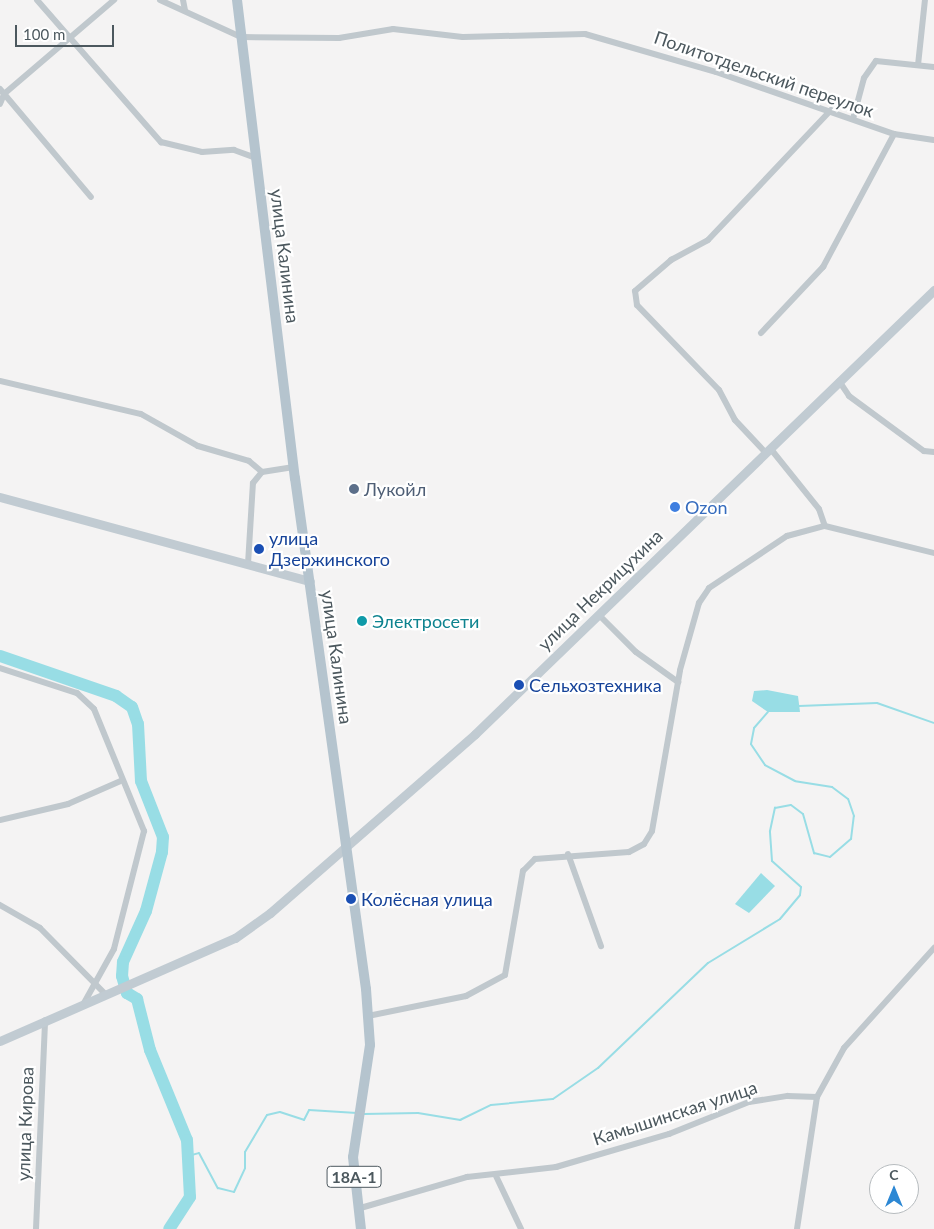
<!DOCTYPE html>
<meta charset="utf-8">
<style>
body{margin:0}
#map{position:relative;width:934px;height:1229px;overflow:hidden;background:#f4f3f3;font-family:Lato,sans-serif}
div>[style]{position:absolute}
.water>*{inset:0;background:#98dde5}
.stream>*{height:2px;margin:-1px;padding:0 1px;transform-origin:1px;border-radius:1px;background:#98dde5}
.river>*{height:12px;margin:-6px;padding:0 6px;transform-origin:6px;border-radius:6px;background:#98dde5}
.street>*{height:6px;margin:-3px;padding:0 3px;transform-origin:3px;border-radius:3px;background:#c0c8cd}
.secondary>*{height:9px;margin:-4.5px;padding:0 4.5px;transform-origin:4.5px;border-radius:4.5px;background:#c1cbd2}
.primary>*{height:10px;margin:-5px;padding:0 5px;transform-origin:5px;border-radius:5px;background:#b5c4ce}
.dots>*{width:14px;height:14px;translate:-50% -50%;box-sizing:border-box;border:2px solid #fff;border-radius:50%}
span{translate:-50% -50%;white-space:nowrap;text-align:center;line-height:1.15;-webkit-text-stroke:4.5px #fff;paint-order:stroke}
.shield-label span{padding:1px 4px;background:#fff;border:1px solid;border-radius:4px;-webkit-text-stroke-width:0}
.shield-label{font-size:16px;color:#4c585e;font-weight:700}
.street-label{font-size:18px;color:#4c585e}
.service-label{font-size:18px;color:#4e5e75}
.left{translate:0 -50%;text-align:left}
.shop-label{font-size:18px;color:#366cbe}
.transit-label{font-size:18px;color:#164399}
.culture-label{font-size:18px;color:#0d838f}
.north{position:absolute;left:869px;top:1164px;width:50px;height:50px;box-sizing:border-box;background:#fff;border:1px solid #b7bcbf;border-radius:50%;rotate:0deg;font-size:14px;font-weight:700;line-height:20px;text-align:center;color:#4c585e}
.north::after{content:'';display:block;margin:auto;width:18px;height:22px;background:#2d88d4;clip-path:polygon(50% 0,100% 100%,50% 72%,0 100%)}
.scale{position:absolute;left:15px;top:25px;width:99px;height:22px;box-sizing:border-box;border:2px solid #4c585e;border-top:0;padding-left:6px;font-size:15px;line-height:18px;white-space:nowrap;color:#4c585e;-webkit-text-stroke:4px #fff;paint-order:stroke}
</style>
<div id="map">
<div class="water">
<div style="clip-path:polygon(767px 690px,798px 696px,800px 712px,768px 712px,752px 701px,754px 691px)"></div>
<div style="clip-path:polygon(761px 873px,775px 886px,749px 913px,735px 904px)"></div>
</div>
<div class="stream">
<div style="left:799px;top:706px;width:78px;rotate:-2.2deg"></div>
<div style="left:877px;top:703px;width:60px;rotate:19.3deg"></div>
<div style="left:364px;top:1114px;width:54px;rotate:-1.1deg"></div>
<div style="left:418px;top:1113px;width:43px;rotate:9.5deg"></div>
<div style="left:460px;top:1120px;width:34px;rotate:-26deg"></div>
<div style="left:491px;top:1105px;width:62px;rotate:-5.5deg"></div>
<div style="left:553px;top:1099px;width:55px;rotate:-34.6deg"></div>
<div style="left:598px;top:1068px;width:152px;rotate:-43.7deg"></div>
<div style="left:708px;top:963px;width:84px;rotate:-31.4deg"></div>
<div style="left:780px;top:919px;width:31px;rotate:-50deg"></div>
<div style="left:800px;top:895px;width:8px;rotate:-83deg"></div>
<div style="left:801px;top:887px;width:39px;rotate:-138deg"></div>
<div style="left:772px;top:861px;width:30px;rotate:-94deg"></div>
<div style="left:770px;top:831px;width:24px;rotate:-78deg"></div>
<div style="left:775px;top:808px;width:16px;rotate:-11deg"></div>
<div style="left:791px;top:805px;width:15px;rotate:37deg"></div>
<div style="left:803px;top:814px;width:41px;rotate:74.2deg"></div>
<div style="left:814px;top:853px;width:16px;rotate:14deg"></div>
<div style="left:830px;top:857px;width:28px;rotate:-41deg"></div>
<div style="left:851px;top:839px;width:23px;rotate:-83deg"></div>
<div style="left:854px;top:816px;width:18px;rotate:-109deg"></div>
<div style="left:848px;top:799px;width:20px;rotate:-143deg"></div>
<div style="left:832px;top:787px;width:37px;rotate:-171deg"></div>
<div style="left:795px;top:781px;width:34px;rotate:-152deg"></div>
<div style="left:765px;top:765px;width:25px;rotate:-124deg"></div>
<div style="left:751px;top:744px;width:16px;rotate:-79deg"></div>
<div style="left:754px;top:728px;width:21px;rotate:-49deg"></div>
<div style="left:188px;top:1156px;width:11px;rotate:-15deg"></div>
<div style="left:199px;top:1153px;width:40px;rotate:62deg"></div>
<div style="left:218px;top:1188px;width:16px;rotate:14deg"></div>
<div style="left:234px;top:1192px;width:26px;rotate:-65deg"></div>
<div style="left:245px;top:1168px;width:16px;rotate:-90deg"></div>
<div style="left:245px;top:1152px;width:43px;rotate:-59.3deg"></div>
<div style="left:267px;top:1115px;width:13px;rotate:-13deg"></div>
<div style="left:280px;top:1112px;width:25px;rotate:18deg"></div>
<div style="left:304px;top:1120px;width:11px;rotate:-63deg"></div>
<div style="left:309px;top:1110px;width:48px;rotate:3.6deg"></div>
</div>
<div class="river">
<div style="left:0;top:656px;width:123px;rotate:19deg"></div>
<div style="left:116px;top:696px;width:19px;rotate:35deg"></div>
<div style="left:132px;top:707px;width:18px;rotate:71deg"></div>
<div style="left:138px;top:724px;width:57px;rotate:87deg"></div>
<div style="left:141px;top:781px;width:60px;rotate:68.6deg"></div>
<div style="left:163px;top:837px;width:15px;rotate:94deg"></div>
<div style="left:162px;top:852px;width:61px;rotate:105.2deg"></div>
<div style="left:146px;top:911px;width:56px;rotate:114.3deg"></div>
<div style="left:123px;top:962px;width:14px;rotate:94deg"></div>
<div style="left:122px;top:976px;width:18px;rotate:74deg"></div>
<div style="left:127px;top:993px;width:12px;rotate:31deg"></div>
<div style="left:137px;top:999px;width:53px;rotate:75.7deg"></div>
<div style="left:150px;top:1050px;width:97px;rotate:67.7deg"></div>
<div style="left:187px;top:1140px;width:57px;rotate:87deg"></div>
<div style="left:190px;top:1197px;width:38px;rotate:123deg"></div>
</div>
<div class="street">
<div style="left:37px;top:0;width:189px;rotate:48.9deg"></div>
<div style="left:161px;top:142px;width:42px;rotate:13.7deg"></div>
<div style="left:202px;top:152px;width:32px;rotate:-4deg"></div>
<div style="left:234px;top:150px;width:23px;rotate:20deg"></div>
<div style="left:160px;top:0;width:89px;rotate:24.6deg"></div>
<div style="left:241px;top:37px;width:98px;rotate:0.6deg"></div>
<div style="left:339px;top:38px;width:55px;rotate:-9.5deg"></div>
<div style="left:393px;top:29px;width:70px;rotate:6.5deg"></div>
<div style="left:463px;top:37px;width:122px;rotate:-1.4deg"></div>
<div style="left:585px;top:34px;width:136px;rotate:16.2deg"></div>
<div style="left:716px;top:72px;width:188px;rotate:19.2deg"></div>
<div style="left:894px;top:134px;width:40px;rotate:8.5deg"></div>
<div style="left:183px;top:0;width:10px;rotate:79deg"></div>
<div style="left:918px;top:65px;width:65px;rotate:-83.9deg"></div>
<div style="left:0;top:89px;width:141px;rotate:49.9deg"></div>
<div style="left:0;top:104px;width:11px;rotate:-68deg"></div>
<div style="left:4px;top:94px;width:145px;rotate:-40.5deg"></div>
<div style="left:853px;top:119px;width:42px;rotate:-75deg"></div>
<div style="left:864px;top:78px;width:21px;rotate:-55deg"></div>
<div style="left:876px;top:61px;width:58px;rotate:5.9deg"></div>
<div style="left:761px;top:333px;width:91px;rotate:-46.8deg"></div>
<div style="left:823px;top:267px;width:151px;rotate:-61.9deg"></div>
<div style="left:0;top:381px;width:145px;rotate:13.2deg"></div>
<div style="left:141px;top:414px;width:65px;rotate:29.3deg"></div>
<div style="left:198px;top:446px;width:53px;rotate:16.4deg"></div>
<div style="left:249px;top:461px;width:17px;rotate:40deg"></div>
<div style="left:839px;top:381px;width:18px;rotate:56deg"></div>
<div style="left:849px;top:396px;width:93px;rotate:36.3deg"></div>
<div style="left:924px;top:451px;width:10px;rotate:6deg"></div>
<div style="left:770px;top:448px;width:78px;rotate:51.2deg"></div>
<div style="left:819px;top:509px;width:18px;rotate:71deg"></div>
<div style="left:765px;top:452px;width:44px;rotate:-133.2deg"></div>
<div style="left:735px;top:420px;width:34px;rotate:-118deg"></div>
<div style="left:719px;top:390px;width:118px;rotate:-134deg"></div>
<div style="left:637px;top:305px;width:14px;rotate:-98deg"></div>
<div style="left:635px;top:291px;width:48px;rotate:-40.7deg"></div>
<div style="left:671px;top:260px;width:42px;rotate:-28.4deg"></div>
<div style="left:708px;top:240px;width:179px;rotate:-46.6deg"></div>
<div style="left:248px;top:564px;width:81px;rotate:-86.5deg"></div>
<div style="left:253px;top:483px;width:14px;rotate:-51deg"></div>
<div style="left:262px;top:472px;width:32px;rotate:-9deg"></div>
<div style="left:599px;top:615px;width:52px;rotate:45deg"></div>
<div style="left:636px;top:652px;width:52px;rotate:35.5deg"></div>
<div style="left:0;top:668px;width:81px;rotate:18deg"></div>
<div style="left:77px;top:693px;width:23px;rotate:43deg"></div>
<div style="left:94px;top:709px;width:132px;rotate:67.7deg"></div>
<div style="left:144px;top:831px;width:122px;rotate:104.3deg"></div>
<div style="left:114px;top:949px;width:62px;rotate:119.1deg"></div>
<div style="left:0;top:820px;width:70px;rotate:-13.2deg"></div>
<div style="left:68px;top:804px;width:58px;rotate:-23.5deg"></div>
<div style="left:568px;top:854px;width:98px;rotate:70.3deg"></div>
<div style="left:0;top:905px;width:46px;rotate:29.9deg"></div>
<div style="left:40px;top:928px;width:93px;rotate:45.4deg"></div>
<div style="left:368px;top:1016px;width:100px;rotate:-11.5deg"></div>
<div style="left:466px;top:996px;width:44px;rotate:-28.3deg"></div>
<div style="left:505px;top:975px;width:106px;rotate:-80.2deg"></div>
<div style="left:523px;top:871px;width:17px;rotate:-45deg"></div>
<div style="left:535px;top:859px;width:94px;rotate:-4.3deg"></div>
<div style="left:629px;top:852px;width:17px;rotate:-28deg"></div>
<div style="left:644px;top:844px;width:15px;rotate:-58deg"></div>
<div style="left:652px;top:831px;width:163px;rotate:-80.1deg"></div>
<div style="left:680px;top:670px;width:70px;rotate:-74.2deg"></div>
<div style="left:699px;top:603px;width:18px;rotate:-56deg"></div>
<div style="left:709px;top:588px;width:94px;rotate:-33.7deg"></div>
<div style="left:787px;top:536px;width:39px;rotate:-15deg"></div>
<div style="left:825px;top:526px;width:112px;rotate:13.9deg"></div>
<div style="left:496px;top:1176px;width:59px;rotate:64.7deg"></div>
<div style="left:357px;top:1209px;width:115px;rotate:-16.2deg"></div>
<div style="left:467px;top:1177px;width:90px;rotate:-6.4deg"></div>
<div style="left:556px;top:1167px;width:118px;rotate:-16.3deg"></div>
<div style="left:669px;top:1134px;width:86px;rotate:-21.8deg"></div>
<div style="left:749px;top:1102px;width:39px;rotate:-9deg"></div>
<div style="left:788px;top:1096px;width:29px;rotate:2deg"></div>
<div style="left:36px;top:1229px;width:209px;rotate:-87.5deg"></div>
<div style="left:797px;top:1229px;width:134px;rotate:-81.4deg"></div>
<div style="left:817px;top:1097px;width:56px;rotate:-61.1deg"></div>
<div style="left:844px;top:1048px;width:135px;rotate:-48deg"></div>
</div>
<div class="secondary">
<div style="left:0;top:497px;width:321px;rotate:15.2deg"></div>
<div style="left:0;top:1041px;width:257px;rotate:-23.7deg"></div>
<div style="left:235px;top:938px;width:43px;rotate:-35.5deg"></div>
<div style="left:270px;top:913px;width:272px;rotate:-41.1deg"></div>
<div style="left:475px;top:734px;width:639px;rotate:-44.05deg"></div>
</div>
<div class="primary">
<div style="left:237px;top:0;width:482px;rotate:83.1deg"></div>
<div style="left:295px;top:478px;width:516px;rotate:82.09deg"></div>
<div style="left:366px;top:989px;width:56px;rotate:85.9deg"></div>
<div style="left:370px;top:1045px;width:113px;rotate:98.6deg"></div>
<div style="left:353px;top:1157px;width:72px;rotate:83.7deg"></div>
</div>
<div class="dots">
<div style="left:354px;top:489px;background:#5c6f8a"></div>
<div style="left:675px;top:507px;background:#3f7fe0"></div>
<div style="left:259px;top:549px;background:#1a4fb4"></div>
<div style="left:362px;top:621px;background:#0f9aa8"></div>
<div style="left:519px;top:685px;background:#1a4fb4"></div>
<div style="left:351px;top:899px;background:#1a4fb4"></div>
</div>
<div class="shield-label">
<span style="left:354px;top:1177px">18А-1</span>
</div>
<div class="street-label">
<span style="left:764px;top:74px;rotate:19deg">Политотдельский переулок</span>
<span style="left:285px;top:256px;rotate:83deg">улица Калинина</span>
<span style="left:600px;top:590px;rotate:-44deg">улица Некрицухина</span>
<span style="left:337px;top:657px;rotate:82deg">улица Калинина</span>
<span style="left:675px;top:1113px;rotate:-18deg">Камышинская улица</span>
<span style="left:25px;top:1124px;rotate:-88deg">улица Кирова</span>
</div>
<div class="service-label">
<span class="left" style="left:364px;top:489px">Лукойл</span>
</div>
<div class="shop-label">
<span class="left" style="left:685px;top:507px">Ozon</span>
</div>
<div class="transit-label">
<span class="left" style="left:269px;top:549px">улица<br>Дзержинского</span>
<span class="left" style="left:529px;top:685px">Сельхозтехника</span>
<span class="left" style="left:361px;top:899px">Колёсная улица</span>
</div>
<div class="culture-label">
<span class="left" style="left:372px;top:621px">Электросети</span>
</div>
<div class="north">С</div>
<div class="scale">100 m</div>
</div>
